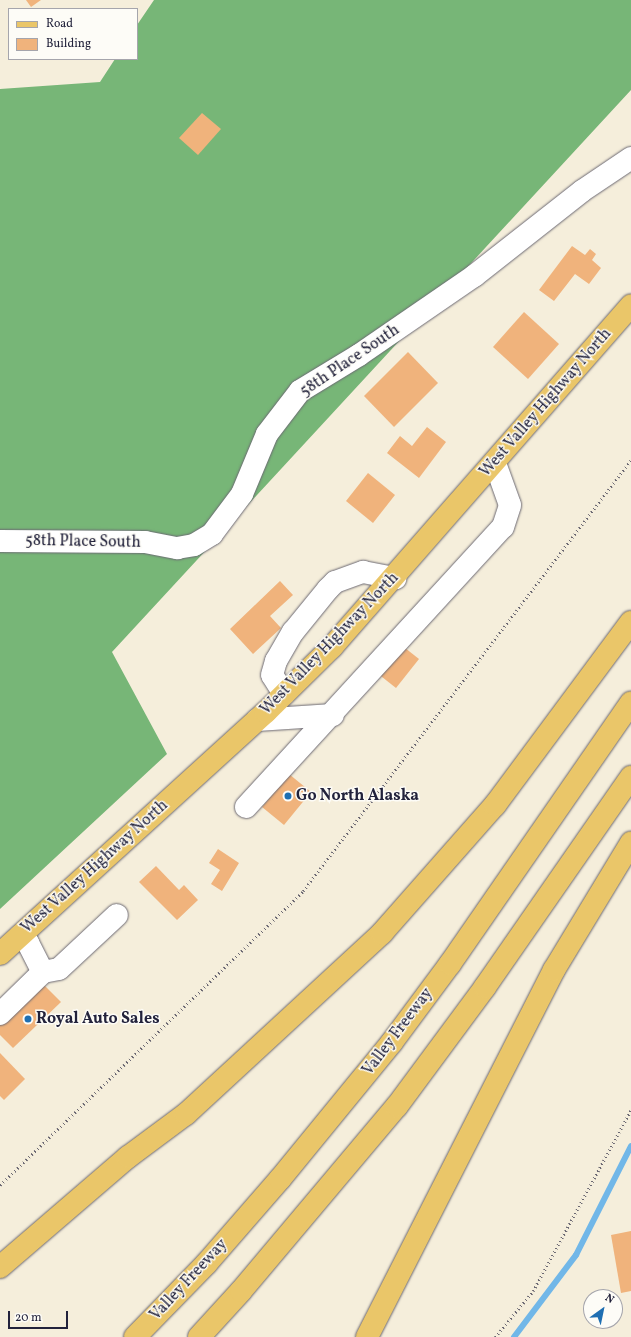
<!DOCTYPE html>
<style>
body{margin:0}
#map{position:relative;width:631px;height:1337px;overflow:hidden;background:#f5eedb;font-family:Vollkorn,serif}
div>[style]{position:absolute}
.forest>*{inset:0;background:#77b677}
.stream>*{height:6px;margin:-3px;padding:0 3px;transform-origin:3px;border-radius:3px;background:#71b7e8}
.building>*{inset:0;background:#f0b37c}
.path>*{height:2.5px;margin-top:-1.25px;transform-origin:0;background:repeating-linear-gradient(90deg,#6c6973 0 1px,transparent 0 4px)}
.roads{filter:drop-shadow(0 0 1px #6c6973) drop-shadow(0 0 1px #6c6973)}
.minor>*{height:22px;margin:-11px;padding:0 11px;transform-origin:11px;border-radius:11px;background:#fff}
.major>*{height:22px;margin:-11px;padding:0 11px;transform-origin:11px;border-radius:11px;background:#eac669}
.highway>*{height:22px;margin:-11px;padding:0 11px;transform-origin:11px;border-radius:11px;background:#eac669}
.dots>*{width:11px;height:11px;translate:-50% -50%;box-sizing:border-box;border:2px solid #fdfcf7;border-radius:50%}
span{translate:-50% -50%;white-space:nowrap;text-align:center;line-height:1.15;-webkit-text-stroke:3px #fdfcf7;paint-order:stroke}
.street-label{font-size:16px;color:#22223b}
.poi-label{font-size:16px;color:#22223b;font-weight:700}
.left{translate:0 -50%;text-align:left}
.legend{position:absolute;left:8px;top:8px;width:130px;height:52px;box-sizing:border-box;background:#fdfcf7;border:1px solid #a5a5ac;margin:0;padding:5px 7px;list-style:none;font-size:12px;color:#22223b}
.legend li{display:flex;align-items:center;gap:8px;height:20px}
.legend b{width:20px;border:1px solid #a5a5ac}
.north{position:absolute;left:583px;top:1289px;width:40px;height:40px;box-sizing:border-box;background:#fdfcf7;border:1px solid #a5a5ac;border-radius:50%;rotate:33deg;font-size:11px;font-weight:700;line-height:16px;text-align:center;color:#22223b}
.north::after{content:'';display:block;margin:auto;width:14px;height:18px;background:#1f6fb2;clip-path:polygon(50% 0,100% 100%,50% 72%,0 100%)}
.scale{position:absolute;left:8px;top:1311px;width:60px;height:18px;box-sizing:border-box;border:2px solid #22223b;border-top:0;padding-left:5px;font-size:12px;line-height:14px;white-space:nowrap;color:#22223b;-webkit-text-stroke:3px #fdfcf7;paint-order:stroke}
</style>
<div id="map">
<div class="forest">
<div style="clip-path:polygon(154px 0,631px 0,631px 90px,112px 652px,167px 754px,0 909px,0 89px,100px 82px,115px 59px,137px 59px,137px 25px)"></div>
</div>
<div class="stream">
<div style="left:514px;top:1337px;width:103px;rotate:-52.9deg"></div>
<div style="left:576px;top:1255px;width:122px;rotate:-63.2deg"></div>
</div>
<div class="building">
<div style="clip-path:polygon(26px 0,41px 0,31px 7px)"></div>
<div style="clip-path:polygon(202px 113px,221px 129px,198px 155px,179px 138px)"></div>
<div style="clip-path:polygon(572px 246px,585px 255px,590px 249px,596px 254px,592px 260px,601px 268px,589px 284px,575px 274px,554px 301px,539px 290px)"></div>
<div style="clip-path:polygon(524px 312px,559px 344px,528px 379px,493px 347px)"></div>
<div style="clip-path:polygon(408px 352px,438px 383px,394px 427px,364px 396px)"></div>
<div style="clip-path:polygon(427px 427px,446px 442px,419px 478px,387px 453px,400px 436px,412px 446px)"></div>
<div style="clip-path:polygon(368px 473px,395px 495px,373px 523px,346px 501px)"></div>
<div style="clip-path:polygon(280px 581px,293px 595px,270px 616px,281px 628px,253px 654px,230px 629px)"></div>
<div style="clip-path:polygon(400px 644px,419px 659px,396px 688px,377px 673px)"></div>
<div style="clip-path:polygon(289px 774px,311px 792px,284px 825px,262px 807px)"></div>
<div style="clip-path:polygon(218px 849px,239px 863px,222px 891px,211px 884px,220px 870px,209px 863px)"></div>
<div style="clip-path:polygon(156px 866px,179px 890px,184px 885px,198px 900px,177px 920px,139px 882px)"></div>
<div style="clip-path:polygon(42px 983px,61px 1002px,13px 1048px,0 1035px,0 1023px)"></div>
<div style="clip-path:polygon(0 1053px,25px 1079px,4px 1100px,0 1096px)"></div>
<div style="clip-path:polygon(631px 1231px,631px 1291px,621px 1293px,611px 1235px)"></div>
</div>
<div class="path">
<div style="left:0;top:1185px;width:422px;rotate:-44.1deg"></div>
<div style="left:303px;top:891px;width:542px;rotate:-52.73deg"></div>
<div style="left:495px;top:1337px;width:60px;rotate:-50.4deg"></div>
<div style="left:533px;top:1291px;width:206px;rotate:-61.6deg"></div>
</div>
<div class="roads">
<div class="minor">
<div style="left:0;top:541px;width:145px;rotate:0.4deg"></div>
<div style="left:145px;top:542px;width:33px;rotate:11deg"></div>
<div style="left:177px;top:548px;width:17px;rotate:-10deg"></div>
<div style="left:194px;top:545px;width:21px;rotate:-31deg"></div>
<div style="left:212px;top:534px;width:50px;rotate:-53.1deg"></div>
<div style="left:242px;top:494px;width:65px;rotate:-67.4deg"></div>
<div style="left:267px;top:434px;width:54px;rotate:-52.5deg"></div>
<div style="left:300px;top:391px;width:69px;rotate:-31.4deg"></div>
<div style="left:359px;top:355px;width:140px;rotate:-34.5deg"></div>
<div style="left:474px;top:276px;width:137px;rotate:-38.2deg"></div>
<div style="left:582px;top:191px;width:59px;rotate:-34deg"></div>
<div style="left:284px;top:694px;width:22px;rotate:-122deg"></div>
<div style="left:272px;top:675px;width:15px;rotate:-74deg"></div>
<div style="left:276px;top:661px;width:34px;rotate:-60deg"></div>
<div style="left:293px;top:632px;width:55px;rotate:-50.9deg"></div>
<div style="left:328px;top:589px;width:10px;rotate:-45deg"></div>
<div style="left:335px;top:582px;width:30px;rotate:-20deg"></div>
<div style="left:363px;top:572px;width:33px;rotate:11deg"></div>
<div style="left:257px;top:720px;width:76px;rotate:-3.8deg"></div>
<div style="left:246px;top:807px;width:380px;rotate:-47.5deg"></div>
<div style="left:503px;top:527px;width:23px;rotate:-72deg"></div>
<div style="left:510px;top:505px;width:45px;rotate:-109.7deg"></div>
<div style="left:20px;top:936px;width:11px;rotate:41deg"></div>
<div style="left:28px;top:943px;width:33px;rotate:63deg"></div>
<div style="left:0;top:1014px;width:60px;rotate:-44.3deg"></div>
<div style="left:43px;top:972px;width:16px;rotate:-11deg"></div>
<div style="left:59px;top:969px;width:79px;rotate:-43deg"></div>
</div>
<div class="major">
<div style="left:0;top:954px;width:360px;rotate:-42.3deg"></div>
<div style="left:266px;top:712px;width:93px;rotate:-44.6deg"></div>
<div style="left:332px;top:647px;width:454px;rotate:-48.8deg"></div>
</div>
<div class="highway">
<div style="left:0;top:1267px;width:169px;rotate:-40.7deg"></div>
<div style="left:128px;top:1157px;width:72px;rotate:-36.6deg"></div>
<div style="left:186px;top:1114px;width:267px;rotate:-42.7deg"></div>
<div style="left:382px;top:933px;width:171px;rotate:-48.6deg"></div>
<div style="left:495px;top:805px;width:228px;rotate:-53.4deg"></div>
<div style="left:135px;top:1337px;width:102px;rotate:-45.8deg"></div>
<div style="left:206px;top:1264px;width:113px;rotate:-49deg"></div>
<div style="left:280px;top:1179px;width:177px;rotate:-50.7deg"></div>
<div style="left:392px;top:1042px;width:97px;rotate:-53.4deg"></div>
<div style="left:450px;top:964px;width:318px;rotate:-55.3deg"></div>
<div style="left:199px;top:1337px;width:62px;rotate:-47.6deg"></div>
<div style="left:241px;top:1291px;width:242px;rotate:-49.9deg"></div>
<div style="left:397px;top:1106px;width:148px;rotate:-53.5deg"></div>
<div style="left:485px;top:987px;width:256px;rotate:-55.2deg"></div>
<div style="left:367px;top:1337px;width:412px;rotate:-63deg"></div>
<div style="left:554px;top:970px;width:149px;rotate:-58.8deg"></div>
</div>
</div>
<div class="dots">
<div style="left:288px;top:796px;background:#1f6fb2"></div>
<div style="left:28px;top:1019px;background:#1f6fb2"></div>
</div>
<div class="street-label">
<span style="left:350px;top:361px;rotate:-34deg">58th Place South</span>
<span style="left:546px;top:403px;rotate:-49deg">West Valley Highway North</span>
<span style="left:83px;top:542px;rotate:1deg">58th Place South</span>
<span style="left:330px;top:644px;rotate:-46deg">West Valley Highway North</span>
<span style="left:95px;top:867px;rotate:-42deg">West Valley Highway North</span>
<span style="left:398px;top:1032px;rotate:-53deg">Valley Freeway</span>
<span style="left:189px;top:1280px;rotate:-47deg">Valley Freeway</span>
</div>
<div class="poi-label">
<span class="left" style="left:296px;top:796px">Go North Alaska</span>
<span class="left" style="left:36px;top:1019px">Royal Auto Sales</span>
</div>
<ul class="legend">
<li><b style="height:5px;background:#eac669"></b>Road</li>
<li><b style="height:11px;background:#f0b37c"></b>Building</li>
</ul>
<div class="north">N</div>
<div class="scale">20 m</div>
</div>
